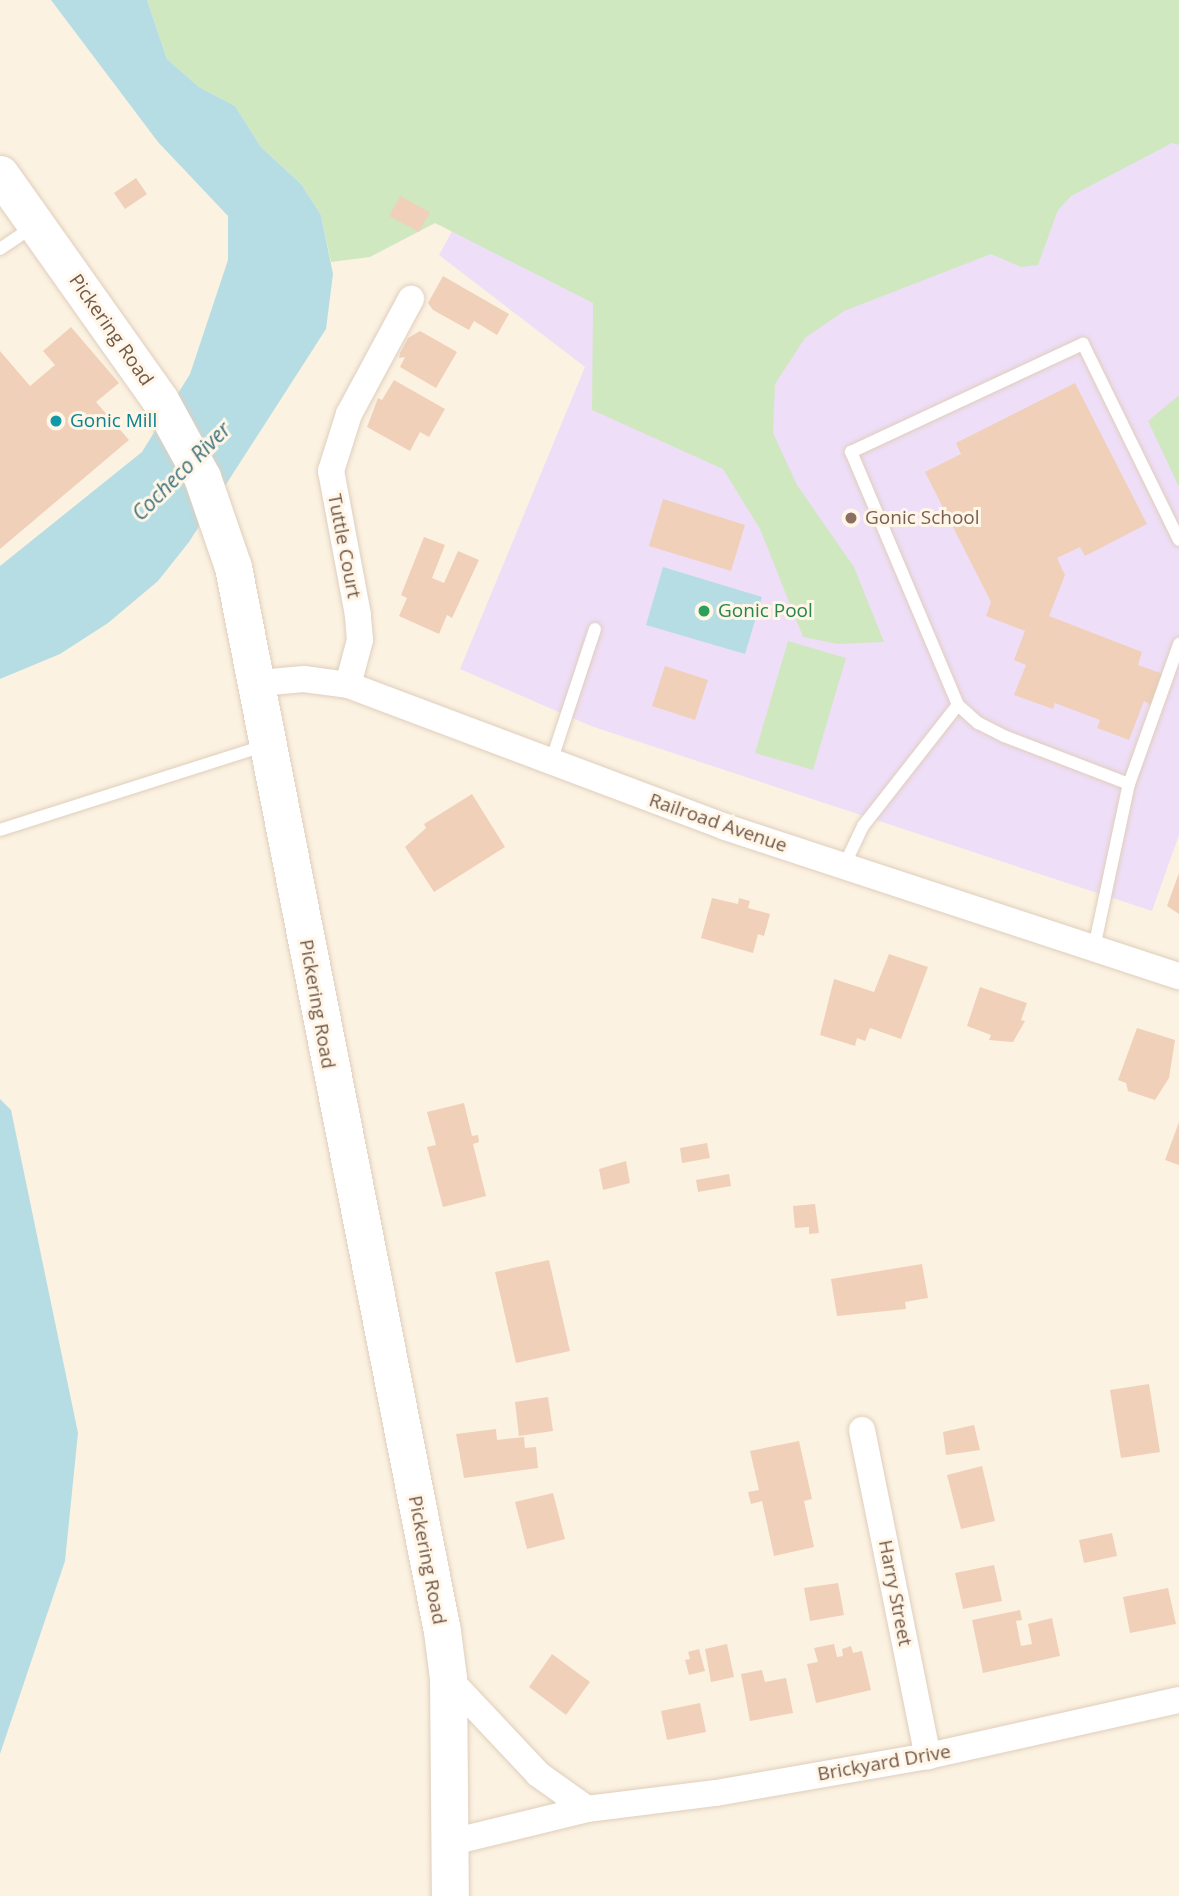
<!DOCTYPE html>
<style>
body{margin:0}
#map{position:relative;width:1179px;height:1896px;overflow:hidden;background:#fcf2e1;font-family:"Open Sans",sans-serif}
div>[style]{position:absolute}
.education>*{inset:0;background:#efdef8}
.green>*{inset:0;background:#d0e8c0}
.water>*{inset:0;background:#b6dde4}
.building>*{inset:0;background:#f0d0b9}
.roads{filter:drop-shadow(0 0 2px #dfcebd) drop-shadow(0 0 2px #dfcebd)}
.lane>*{height:12px;margin:-6px;padding:0 6px;transform-origin:6px;border-radius:6px;background:#fff}
.street>*{height:26px;margin:-13px;padding:0 13px;transform-origin:13px;border-radius:13px;background:#fff}
.secondary>*{height:37px;margin:-18.5px;padding:0 18.5px;transform-origin:18.5px;border-radius:18.5px;background:#fff}
.dots>*{width:19px;height:19px;translate:-50% -50%;box-sizing:border-box;border:4px solid #fff6e7;border-radius:50%}
span{translate:-50% -50%;white-space:nowrap;text-align:center;line-height:1.15;-webkit-text-stroke:6px #fff6e7;paint-order:stroke}
.street-label{font-size:19px;color:#725849}
.culture-label{font-size:19px;color:#0d838f}
.left{translate:0 -50%;text-align:left}
.education-label{font-size:19px;color:#785e54}
.leisure-label{font-size:19px;color:#27864d}
.water-label{font-size:21px;color:#40737f;font-style:italic}
</style>
<div id="map">
<div class="education">
<div style="clip-path:polygon(1179px 0,1179px 835px,1152px 911px,591px 726px,460px 669px,585px 367px,439px 255px,480px 180px)"></div>
</div>
<div class="green">
<div style="clip-path:polygon(147px 0,1179px 0,1179px 145px,1172px 143px,1071px 196px,1058px 210px,1038px 265px,1021px 267px,991px 254px,844px 311px,805px 338px,775px 384px,773px 433px,797px 485px,854px 567px,884px 642px,838px 644px,803px 637px,760px 529px,723px 469px,592px 410px,593px 303px,435px 223px,370px 257px,331px 262px,321px 215px,301px 184px,261px 147px,235px 106px,199px 87px,167px 59px)"></div>
<div style="clip-path:polygon(1179px 395px,1179px 487px,1148px 421px)"></div>
<div style="clip-path:polygon(788px 641px,846px 658px,813px 770px,755px 753px)"></div>
</div>
<div class="water">
<div style="clip-path:polygon(51px 0,147px 0,167px 59px,199px 87px,235px 106px,261px 147px,301px 184px,321px 215px,333px 274px,326px 329px,189px 542px,158px 581px,108px 623px,60px 654px,0 679px,0 566px,142px 452px,190px 374px,228px 260px,228px 216px,158px 142px)"></div>
<div style="clip-path:polygon(663px 567px,762px 597px,745px 654px,646px 625px)"></div>
<div style="clip-path:polygon(0 1099px,11px 1110px,78px 1433px,65px 1561px,0 1754px)"></div>
</div>
<div class="building">
<div style="clip-path:polygon(136px 178px,147px 194px,125px 209px,114px 193px)"></div>
<div style="clip-path:polygon(400px 196px,430px 212px,419px 232px,389px 216px)"></div>
<div style="clip-path:polygon(443px 276px,509px 314px,497px 335px,474px 321px,469px 330px,433px 310px,428px 303px)"></div>
<div style="clip-path:polygon(71px 327px,119px 383px,96px 402px,129px 440px,0 549px,0 351px,30px 386px,55px 365px,43px 351px)"></div>
<div style="clip-path:polygon(420px 331px,457px 352px,436px 388px,400px 367px,405px 357px,399px 358px,400px 353px,408px 338px)"></div>
<div style="clip-path:polygon(394px 380px,445px 409px,429px 437px,420px 432px,410px 451px,367px 427px,378px 398px,382px 400px)"></div>
<div style="clip-path:polygon(1075px 383px,1147px 524px,1085px 556px,1080px 547px,1057px 558px,1065px 575px,1049px 616px,1142px 652px,1138px 665px,1163px 674px,1151px 705px,1144px 701px,1129px 740px,1097px 728px,1100px 720px,1055px 703px,1053px 709px,1014px 695px,1026px 665px,1014px 660px,1025px 631px,986px 616px,991px 602px,925px 472px,961px 454px,956px 443px)"></div>
<div style="clip-path:polygon(663px 499px,745px 525px,731px 571px,649px 546px)"></div>
<div style="clip-path:polygon(424px 537px,445px 545px,432px 578px,444px 583px,458px 551px,479px 560px,452px 618px,447px 615px,439px 634px,399px 616px,407px 598px,401px 595px)"></div>
<div style="clip-path:polygon(665px 666px,708px 680px,695px 720px,652px 706px)"></div>
<div style="clip-path:polygon(472px 794px,505px 847px,434px 892px,405px 847px,426px 828px,424px 824px)"></div>
<div style="clip-path:polygon(1179px 873px,1179px 914px,1167px 906px)"></div>
<div style="clip-path:polygon(712px 898px,738px 904px,739px 898px,750px 901px,748px 908px,770px 914px,764px 936px,758px 934px,753px 953px,701px 938px)"></div>
<div style="clip-path:polygon(889px 954px,928px 967px,901px 1039px,870px 1028px,865px 1041px,857px 1038px,855px 1046px,820px 1035px,834px 979px,874px 992px)"></div>
<div style="clip-path:polygon(980px 987px,1027px 1003px,1021px 1020px,1025px 1021px,1013px 1042px,989px 1040px,991px 1035px,967px 1026px)"></div>
<div style="clip-path:polygon(1137px 1028px,1175px 1040px,1169px 1078px,1155px 1100px,1128px 1091px,1126px 1083px,1118px 1080px)"></div>
<div style="clip-path:polygon(464px 1103px,472px 1136px,478px 1135px,479px 1142px,473px 1144px,486px 1196px,443px 1207px,427px 1147px,436px 1145px,427px 1112px)"></div>
<div style="clip-path:polygon(1179px 1122px,1179px 1165px,1165px 1160px)"></div>
<div style="clip-path:polygon(707px 1143px,710px 1158px,682px 1163px,680px 1148px)"></div>
<div style="clip-path:polygon(626px 1161px,630px 1183px,603px 1190px,599px 1169px)"></div>
<div style="clip-path:polygon(729px 1174px,731px 1186px,698px 1192px,696px 1180px)"></div>
<div style="clip-path:polygon(815px 1204px,819px 1233px,809px 1234px,809px 1227px,795px 1228px,793px 1206px)"></div>
<div style="clip-path:polygon(549px 1260px,570px 1351px,516px 1363px,495px 1272px)"></div>
<div style="clip-path:polygon(922px 1264px,928px 1298px,905px 1302px,906px 1309px,837px 1316px,831px 1279px)"></div>
<div style="clip-path:polygon(1149px 1384px,1160px 1452px,1121px 1458px,1110px 1390px)"></div>
<div style="clip-path:polygon(548px 1397px,553px 1431px,519px 1436px,515px 1402px)"></div>
<div style="clip-path:polygon(974px 1425px,980px 1450px,946px 1455px,943px 1432px)"></div>
<div style="clip-path:polygon(496px 1429px,497px 1440px,524px 1437px,525px 1448px,536px 1447px,538px 1468px,464px 1478px,456px 1434px)"></div>
<div style="clip-path:polygon(799px 1441px,812px 1499px,804px 1501px,814px 1547px,774px 1556px,762px 1501px,751px 1504px,748px 1492px,759px 1490px,750px 1451px)"></div>
<div style="clip-path:polygon(982px 1466px,995px 1521px,961px 1529px,947px 1475px)"></div>
<div style="clip-path:polygon(553px 1493px,565px 1539px,527px 1549px,515px 1502px)"></div>
<div style="clip-path:polygon(1112px 1533px,1117px 1556px,1084px 1563px,1079px 1540px)"></div>
<div style="clip-path:polygon(994px 1565px,1002px 1601px,963px 1609px,955px 1573px)"></div>
<div style="clip-path:polygon(838px 1583px,844px 1615px,810px 1621px,804px 1588px)"></div>
<div style="clip-path:polygon(1168px 1588px,1176px 1624px,1130px 1633px,1123px 1597px)"></div>
<div style="clip-path:polygon(1020px 1610px,1022px 1620px,1016px 1621px,1021px 1646px,1032px 1644px,1028px 1624px,1052px 1618px,1060px 1656px,983px 1673px,972px 1620px)"></div>
<div style="clip-path:polygon(727px 1644px,734px 1677px,711px 1682px,705px 1649px)"></div>
<div style="clip-path:polygon(834px 1644px,837px 1657px,843px 1656px,842px 1649px,851px 1646px,853px 1653px,862px 1651px,871px 1690px,816px 1703px,807px 1664px,818px 1662px,814px 1648px)"></div>
<div style="clip-path:polygon(699px 1649px,705px 1671px,689px 1675px,685px 1660px,690px 1659px,688px 1652px)"></div>
<div style="clip-path:polygon(552px 1654px,590px 1682px,566px 1715px,529px 1687px)"></div>
<div style="clip-path:polygon(762px 1670px,765px 1682px,786px 1678px,793px 1713px,750px 1721px,741px 1674px)"></div>
<div style="clip-path:polygon(700px 1703px,706px 1732px,667px 1740px,661px 1711px)"></div>
</div>
<div class="roads">
<div class="lane">
<div style="left:0;top:249px;width:41px;rotate:-34.1deg"></div>
<div style="left:551px;top:762px;width:140px;rotate:-71.7deg"></div>
<div style="left:1129px;top:784px;width:134px;rotate:-159deg"></div>
<div style="left:1004px;top:736px;width:29px;rotate:-153deg"></div>
<div style="left:978px;top:723px;width:27px;rotate:-138deg"></div>
<div style="left:958px;top:705px;width:275px;rotate:-112.9deg"></div>
<div style="left:851px;top:452px;width:256px;rotate:-25deg"></div>
<div style="left:1083px;top:344px;width:218px;rotate:63.9deg"></div>
<div style="left:0;top:830px;width:279px;rotate:-17.7deg"></div>
<div style="left:844px;top:866px;width:44px;rotate:-64.6deg"></div>
<div style="left:863px;top:826px;width:154px;rotate:-51.9deg"></div>
<div style="left:1094px;top:948px;width:168px;rotate:-78deg"></div>
<div style="left:1129px;top:784px;width:149px;rotate:-70.3deg"></div>
</div>
<div class="street">
<div style="left:259px;top:683px;width:45px;rotate:-5.1deg"></div>
<div style="left:304px;top:679px;width:44px;rotate:7.8deg"></div>
<div style="left:348px;top:685px;width:403px;rotate:20.6deg"></div>
<div style="left:725px;top:827px;width:478px;rotate:18.2deg"></div>
<div style="left:348px;top:685px;width:47px;rotate:-75.1deg"></div>
<div style="left:360px;top:640px;width:25px;rotate:-95deg"></div>
<div style="left:358px;top:615px;width:147px;rotate:-100.6deg"></div>
<div style="left:331px;top:471px;width:60px;rotate:-72.5deg"></div>
<div style="left:349px;top:414px;width:131px;rotate:-61.7deg"></div>
<div style="left:862px;top:1430px;width:333px;rotate:78.6deg"></div>
<div style="left:448px;top:1678px;width:132px;rotate:46.8deg"></div>
<div style="left:538px;top:1774px;width:60px;rotate:35.5deg"></div>
<div style="left:452px;top:1842px;width:139px;rotate:-13.7deg"></div>
<div style="left:587px;top:1809px;width:130px;rotate:-7.1deg"></div>
<div style="left:716px;top:1793px;width:215px;rotate:-9.9deg"></div>
<div style="left:928px;top:1756px;width:257px;rotate:-12.6deg"></div>
</div>
<div class="secondary">
<div style="left:0;top:174px;width:277px;rotate:54.7deg"></div>
<div style="left:160px;top:400px;width:88px;rotate:61.4deg"></div>
<div style="left:202px;top:477px;width:95px;rotate:71deg"></div>
<div style="left:233px;top:567px;width:1084px;rotate:78.89deg"></div>
<div style="left:442px;top:1631px;width:47px;rotate:82.7deg"></div>
<div style="left:448px;top:1678px;width:218px;rotate:89.5deg"></div>
</div>
</div>
<div class="dots">
<div style="left:56px;top:421px;background:#0f9aa8"></div>
<div style="left:851px;top:518px;background:#8d6e63"></div>
<div style="left:704px;top:611px;background:#2e9e5b"></div>
</div>
<div class="street-label">
<span style="left:111px;top:330px;rotate:55deg">Pickering Road</span>
<span style="left:344px;top:546px;rotate:79deg">Tuttle Court</span>
<span style="left:718px;top:823px;rotate:19deg">Railroad Avenue</span>
<span style="left:317px;top:1004px;rotate:80deg">Pickering Road</span>
<span style="left:427px;top:1560px;rotate:79deg">Pickering Road</span>
<span style="left:895px;top:1593px;rotate:79deg">Harry Street</span>
<span style="left:884px;top:1763px;rotate:-10deg">Brickyard Drive</span>
</div>
<div class="culture-label">
<span class="left" style="left:70px;top:421px">Gonic Mill</span>
</div>
<div class="education-label">
<span class="left" style="left:865px;top:518px">Gonic School</span>
</div>
<div class="leisure-label">
<span class="left" style="left:718px;top:611px">Gonic Pool</span>
</div>
<div class="water-label">
<span style="left:181px;top:471px;rotate:-45deg">Cocheco River</span>
</div>
</div>
